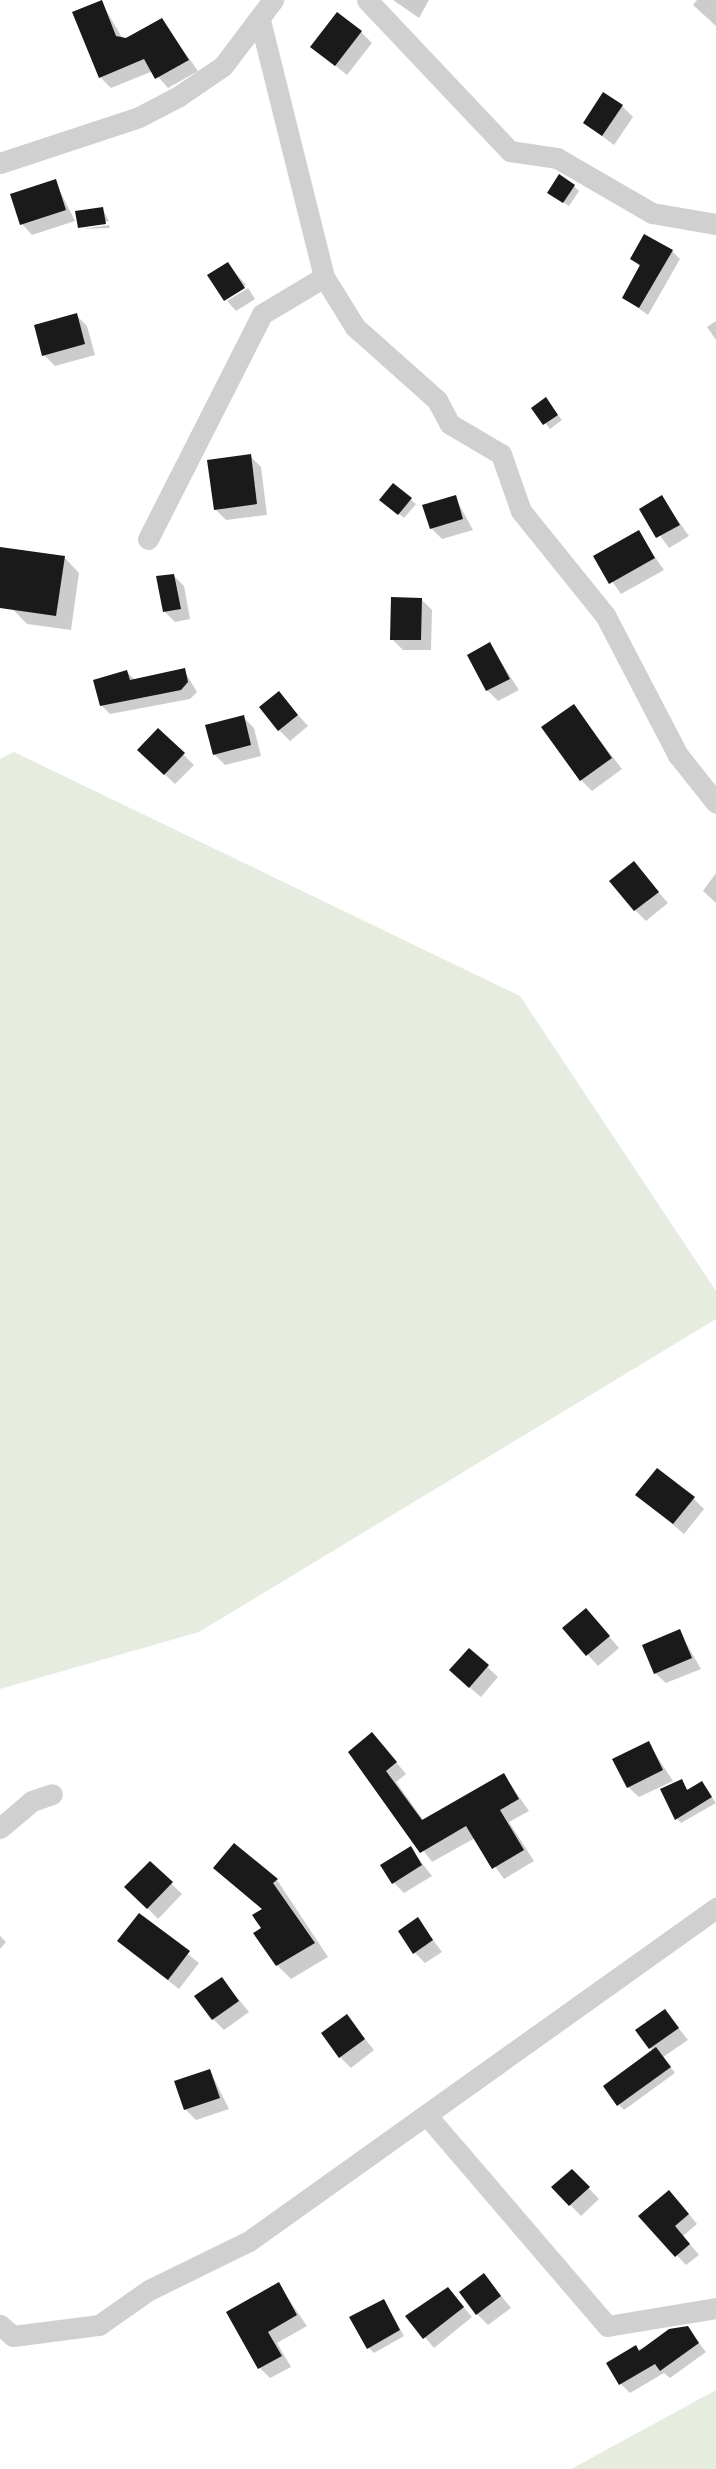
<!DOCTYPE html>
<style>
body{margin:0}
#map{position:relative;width:716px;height:2469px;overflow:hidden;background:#fff;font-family:Jost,sans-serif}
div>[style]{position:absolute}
.green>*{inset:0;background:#e6ecdf}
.shadow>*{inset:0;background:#0003}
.building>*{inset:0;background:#1a1a1a}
.street>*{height:21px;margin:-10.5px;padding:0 10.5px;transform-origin:10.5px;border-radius:10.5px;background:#d0d0d0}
span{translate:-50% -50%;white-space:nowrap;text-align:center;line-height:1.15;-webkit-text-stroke:7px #fff;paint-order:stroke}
</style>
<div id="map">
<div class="green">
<div style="clip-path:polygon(14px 752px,520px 996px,716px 1291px,716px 1319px,199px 1632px,0 1689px,0 759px)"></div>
<div style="clip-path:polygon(716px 2390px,716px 2469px,571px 2469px)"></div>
</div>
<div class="shadow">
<div style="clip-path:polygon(393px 0,429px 0,419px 18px)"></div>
<div style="clip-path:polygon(697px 0,716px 0,716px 26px,693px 5px)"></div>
<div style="clip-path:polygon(101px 2px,123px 39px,162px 20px,198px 71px,168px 88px,153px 71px,111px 88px,100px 77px)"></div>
<div style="clip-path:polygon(361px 32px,372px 43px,347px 75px,312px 47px)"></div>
<div style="clip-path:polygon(622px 106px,633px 117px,614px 145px,585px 123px)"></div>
<div style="clip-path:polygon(55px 181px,75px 221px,32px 235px,22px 224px)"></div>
<div style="clip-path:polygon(574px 186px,579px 191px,569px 206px,555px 197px)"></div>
<div style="clip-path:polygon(102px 208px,109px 221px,80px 227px,77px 213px)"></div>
<div style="clip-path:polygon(109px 225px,110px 228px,82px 229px)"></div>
<div style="clip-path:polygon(672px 251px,680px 259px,648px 315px,624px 298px,641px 268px,632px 259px)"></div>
<div style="clip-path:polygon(228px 264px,246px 285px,225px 298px)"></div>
<div style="clip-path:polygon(248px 288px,255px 299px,236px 311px,227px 301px)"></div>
<div style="clip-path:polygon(76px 315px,87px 326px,95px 355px,55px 366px,44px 355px)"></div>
<div style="clip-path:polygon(716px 321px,716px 340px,707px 327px)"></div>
<div style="clip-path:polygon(550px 405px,562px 420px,550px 429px,533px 408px)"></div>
<div style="clip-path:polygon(250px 456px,261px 467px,267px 515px,226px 520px,215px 509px)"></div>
<div style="clip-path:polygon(393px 485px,416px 504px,404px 518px,387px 504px)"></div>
<div style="clip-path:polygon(455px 497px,473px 530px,442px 539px,431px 528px)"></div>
<div style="clip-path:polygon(662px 498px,689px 536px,669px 548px,641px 509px)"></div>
<div style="clip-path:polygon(638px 533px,664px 570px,621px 594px,595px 557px)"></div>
<div style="clip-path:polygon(0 548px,65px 558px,79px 573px,71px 630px,27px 624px,0 596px)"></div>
<div style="clip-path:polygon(173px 575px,184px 586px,190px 619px,175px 622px,164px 611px)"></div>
<div style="clip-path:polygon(421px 599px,432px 610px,431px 650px,403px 650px,392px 639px)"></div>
<div style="clip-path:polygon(490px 645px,519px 690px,498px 701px,487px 690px)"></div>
<div style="clip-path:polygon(184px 670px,197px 692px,190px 699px,110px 714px,101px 705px,127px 672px,135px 680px)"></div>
<div style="clip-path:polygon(279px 694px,308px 726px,290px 741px,279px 730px)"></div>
<div style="clip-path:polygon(573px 706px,622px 769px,592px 791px,581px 780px)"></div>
<div style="clip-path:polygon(243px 717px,254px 728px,261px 756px,225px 765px,214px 754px)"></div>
<div style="clip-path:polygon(158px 730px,194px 765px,175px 784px,139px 750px)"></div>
<div style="clip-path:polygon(634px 864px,668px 903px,646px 921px,635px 910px)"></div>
<div style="clip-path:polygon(716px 873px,716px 903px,703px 891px)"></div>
<div style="clip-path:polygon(638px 1495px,694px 1499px,704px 1509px,684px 1534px)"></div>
<div style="clip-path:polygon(596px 1621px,619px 1648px,598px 1666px,564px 1628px)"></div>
<div style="clip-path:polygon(679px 1631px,701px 1669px,666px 1683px,655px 1673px)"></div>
<div style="clip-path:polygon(469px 1650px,498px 1677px,481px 1697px,462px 1681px)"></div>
<div style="clip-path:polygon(648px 1743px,673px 1781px,639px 1797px,628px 1787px)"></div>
<div style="clip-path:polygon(382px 1745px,406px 1774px,396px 1782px,424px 1821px,504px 1775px,529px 1811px,509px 1822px,534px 1861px,504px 1879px,475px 1838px,432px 1862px,350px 1753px)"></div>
<div style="clip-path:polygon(681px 1781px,689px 1791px,702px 1783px,716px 1803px,681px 1823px,676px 1818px)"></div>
<div style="clip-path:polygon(411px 1849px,432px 1876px,404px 1893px,393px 1882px)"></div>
<div style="clip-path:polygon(150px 1863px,182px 1894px,158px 1919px,127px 1887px)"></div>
<div style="clip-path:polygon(215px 1868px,277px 1880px,328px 1957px,291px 1979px,277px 1965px,263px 1910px)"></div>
<div style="clip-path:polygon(139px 1915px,199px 1963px,179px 1989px,130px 1951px)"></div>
<div style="clip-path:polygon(418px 1920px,442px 1952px,425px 1963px,414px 1952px)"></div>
<div style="clip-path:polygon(0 1936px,6px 1942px,0 1949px)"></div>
<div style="clip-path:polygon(222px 1979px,249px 2012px,224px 2030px,213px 2019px)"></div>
<div style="clip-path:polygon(665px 2011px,688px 2040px,663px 2057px,675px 2073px,624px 2110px,619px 2105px,653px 2051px,637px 2030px)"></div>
<div style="clip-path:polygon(347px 2017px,374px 2050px,351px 2068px,340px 2057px)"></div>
<div style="clip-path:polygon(210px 2071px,229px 2109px,196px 2120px,185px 2109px)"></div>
<div style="clip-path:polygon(572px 2171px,599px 2199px,581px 2216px,554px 2188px)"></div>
<div style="clip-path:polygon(679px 2202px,697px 2224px,683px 2236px,699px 2255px,686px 2265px,641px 2217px)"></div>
<div style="clip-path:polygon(484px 2275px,511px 2308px,488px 2325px,477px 2314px)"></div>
<div style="clip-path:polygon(279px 2285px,307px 2326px,277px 2343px,291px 2367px,270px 2378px,260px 2368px)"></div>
<div style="clip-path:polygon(448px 2289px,472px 2317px,434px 2348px,407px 2316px)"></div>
<div style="clip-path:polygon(384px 2301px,404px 2336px,374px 2353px,369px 2348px)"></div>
<div style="clip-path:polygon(687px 2328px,706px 2352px,670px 2378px,664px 2373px,630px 2393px,621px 2384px,608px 2363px)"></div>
</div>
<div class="building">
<div style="clip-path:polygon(102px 0,116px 36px,126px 38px,162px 18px,189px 60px,155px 79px,144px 59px,99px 78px,72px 12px)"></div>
<div style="clip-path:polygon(337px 12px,362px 31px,335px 66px,310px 47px)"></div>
<div style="clip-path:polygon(603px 92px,623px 105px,602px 136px,583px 123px)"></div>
<div style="clip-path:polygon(559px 174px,575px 185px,563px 203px,547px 193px)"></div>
<div style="clip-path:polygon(56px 179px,66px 210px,20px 225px,10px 194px)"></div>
<div style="clip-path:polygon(103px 207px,106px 224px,78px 228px,75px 211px)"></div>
<div style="clip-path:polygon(644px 234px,673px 250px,639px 308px,622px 298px,640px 265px,630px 259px)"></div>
<div style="clip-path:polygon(228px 262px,245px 288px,224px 301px,207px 275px)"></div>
<div style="clip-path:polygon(77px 313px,85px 344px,42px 356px,34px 325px)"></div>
<div style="clip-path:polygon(546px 397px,558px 415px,543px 425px,531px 408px)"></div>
<div style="clip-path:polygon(251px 454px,257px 504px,214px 510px,207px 460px)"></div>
<div style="clip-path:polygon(393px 483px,412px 498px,398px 515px,379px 500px)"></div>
<div style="clip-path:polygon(456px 495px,463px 519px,430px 529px,422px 505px)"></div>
<div style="clip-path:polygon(662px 495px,680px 525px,656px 538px,639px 509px)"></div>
<div style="clip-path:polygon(639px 530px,655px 558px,609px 584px,593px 556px)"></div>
<div style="clip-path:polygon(0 547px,65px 556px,56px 616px,0 608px)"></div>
<div style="clip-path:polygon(174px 574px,181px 609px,163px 612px,156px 576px)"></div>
<div style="clip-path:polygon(391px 597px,422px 598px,421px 640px,390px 640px)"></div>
<div style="clip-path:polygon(490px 642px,510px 679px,486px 691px,467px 655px)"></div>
<div style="clip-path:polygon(185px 668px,188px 682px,181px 690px,100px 706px,93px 680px,127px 670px,130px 680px)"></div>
<div style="clip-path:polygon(279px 691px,298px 715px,278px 731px,259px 707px)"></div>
<div style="clip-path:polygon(574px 704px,612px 758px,580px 781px,541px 727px)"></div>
<div style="clip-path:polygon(244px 715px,251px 745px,213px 755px,205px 725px)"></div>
<div style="clip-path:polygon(158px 728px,185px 753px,164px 775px,137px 750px)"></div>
<div style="clip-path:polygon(634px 861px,659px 892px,634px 911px,609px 881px)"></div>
<div style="clip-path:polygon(657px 1468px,695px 1497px,673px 1524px,635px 1495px)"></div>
<div style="clip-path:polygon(586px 1608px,610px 1636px,586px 1656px,562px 1628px)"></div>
<div style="clip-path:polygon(680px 1629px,692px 1658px,654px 1674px,642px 1645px)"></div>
<div style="clip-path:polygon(469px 1648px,489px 1665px,469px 1688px,449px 1670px)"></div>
<div style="clip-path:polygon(372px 1732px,397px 1762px,386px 1771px,422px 1820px,504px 1773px,519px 1799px,500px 1810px,524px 1850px,492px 1869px,466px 1826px,420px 1853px,348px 1752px)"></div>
<div style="clip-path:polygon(649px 1741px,663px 1770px,627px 1788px,612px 1759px)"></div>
<div style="clip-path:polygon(682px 1779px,687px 1790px,702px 1781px,712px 1797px,675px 1820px,660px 1789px)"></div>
<div style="clip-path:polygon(234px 1843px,278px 1879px,273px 1883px,315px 1943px,276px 1966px,253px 1933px,261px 1928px,252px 1915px,262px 1909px,213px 1868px)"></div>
<div style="clip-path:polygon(411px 1846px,422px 1865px,392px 1884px,380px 1865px)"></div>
<div style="clip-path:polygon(150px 1861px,173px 1882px,147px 1909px,124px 1887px)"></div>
<div style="clip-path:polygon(139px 1913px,190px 1951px,168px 1980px,117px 1941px)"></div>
<div style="clip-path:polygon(418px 1917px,433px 1940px,413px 1954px,398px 1931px)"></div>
<div style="clip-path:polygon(222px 1977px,239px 2001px,212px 2020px,194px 1996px)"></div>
<div style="clip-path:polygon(665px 2009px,679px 2028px,649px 2049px,635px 2030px)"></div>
<div style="clip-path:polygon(347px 2014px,365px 2039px,339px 2058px,321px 2033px)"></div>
<div style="clip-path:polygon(656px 2047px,671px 2067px,617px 2106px,603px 2086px)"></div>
<div style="clip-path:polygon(210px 2069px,220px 2098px,184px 2110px,174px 2081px)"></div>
<div style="clip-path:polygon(572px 2169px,590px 2187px,569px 2206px,551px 2187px)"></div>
<div style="clip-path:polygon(669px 2190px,689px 2214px,675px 2226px,690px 2244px,675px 2257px,638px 2216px)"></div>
<div style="clip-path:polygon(484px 2273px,501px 2296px,476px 2315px,459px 2292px)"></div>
<div style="clip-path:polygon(279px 2282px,297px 2315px,268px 2332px,282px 2356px,258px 2369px,226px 2312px)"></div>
<div style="clip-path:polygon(448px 2287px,464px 2307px,423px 2339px,405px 2316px)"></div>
<div style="clip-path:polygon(384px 2299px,400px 2330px,367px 2349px,349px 2317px)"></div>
<div style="clip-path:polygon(688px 2326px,699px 2343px,660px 2371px,655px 2364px,619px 2385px,606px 2363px,636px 2345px,639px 2351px,669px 2329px)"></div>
</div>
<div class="street">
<div style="left:367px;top:0;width:208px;rotate:46.6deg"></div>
<div style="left:510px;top:151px;width:48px;rotate:8.5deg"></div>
<div style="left:557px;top:158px;width:110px;rotate:30.1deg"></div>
<div style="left:652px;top:213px;width:65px;rotate:9.8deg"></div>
<div style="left:0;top:163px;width:146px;rotate:-18.3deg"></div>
<div style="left:139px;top:117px;width:45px;rotate:-27.7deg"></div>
<div style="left:179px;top:96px;width:53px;rotate:-34.3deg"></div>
<div style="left:223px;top:66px;width:83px;rotate:-52.9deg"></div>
<div style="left:324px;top:277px;width:59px;rotate:58.2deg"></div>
<div style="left:355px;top:327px;width:110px;rotate:41.7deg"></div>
<div style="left:437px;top:400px;width:27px;rotate:62deg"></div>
<div style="left:450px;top:424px;width:59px;rotate:30.5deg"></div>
<div style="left:501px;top:454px;width:60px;rotate:70.7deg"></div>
<div style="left:521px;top:511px;width:134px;rotate:51.1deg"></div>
<div style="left:605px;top:615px;width:158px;rotate:62.5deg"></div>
<div style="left:678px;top:755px;width:61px;rotate:51.6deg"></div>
<div style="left:148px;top:539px;width:252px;rotate:-63.1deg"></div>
<div style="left:262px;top:314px;width:72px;rotate:-30.8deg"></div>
<div style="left:324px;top:277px;width:265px;rotate:-104deg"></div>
<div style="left:0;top:1828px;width:42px;rotate:-40.2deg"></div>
<div style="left:32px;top:1801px;width:21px;rotate:-19deg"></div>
<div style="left:429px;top:2118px;width:274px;rotate:49.4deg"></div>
<div style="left:607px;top:2326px;width:110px;rotate:-9.4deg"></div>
<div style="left:0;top:2325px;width:17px;rotate:40deg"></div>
<div style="left:13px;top:2336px;width:87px;rotate:-7.3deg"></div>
<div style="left:99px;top:2325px;width:61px;rotate:-35deg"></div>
<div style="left:149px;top:2290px;width:111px;rotate:-26.1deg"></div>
<div style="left:249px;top:2241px;width:574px;rotate:-35.49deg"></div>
</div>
</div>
